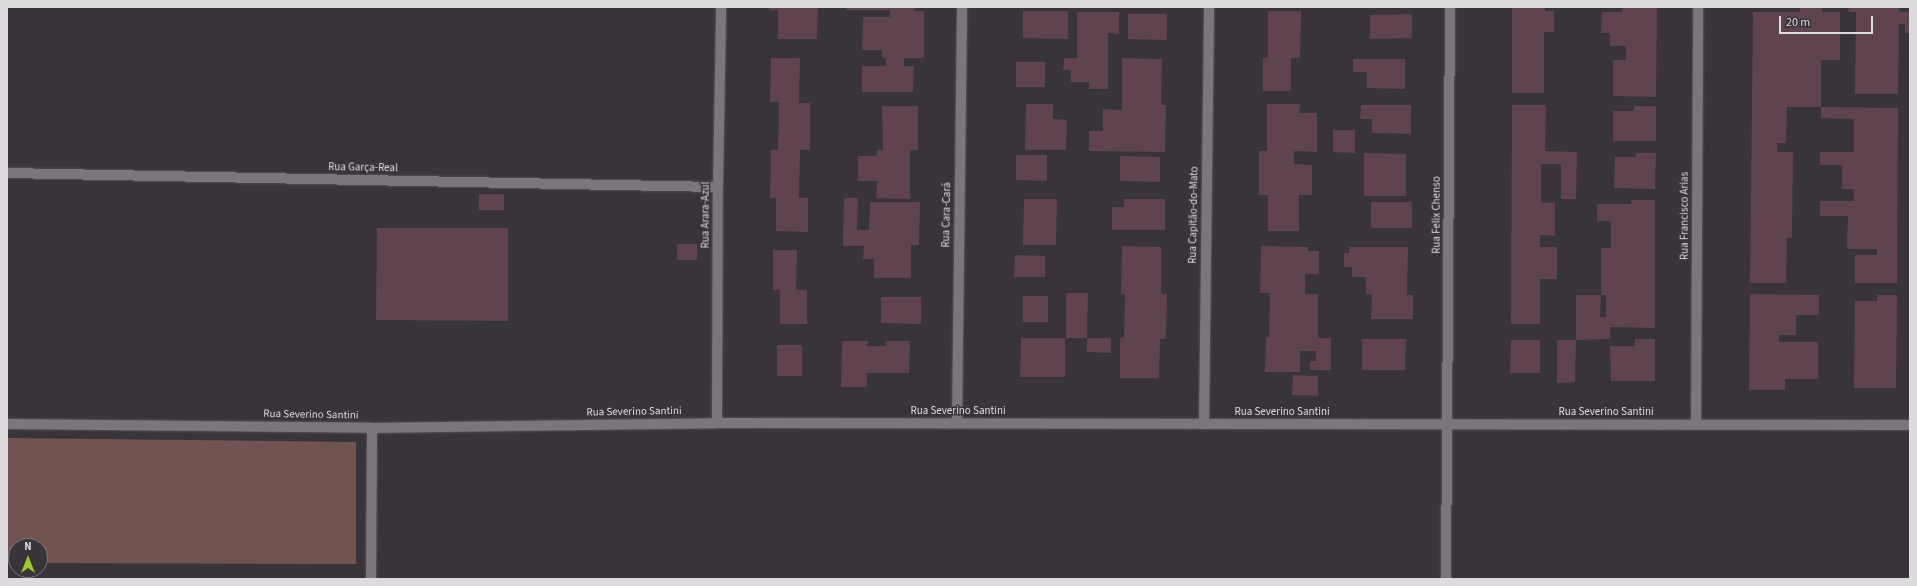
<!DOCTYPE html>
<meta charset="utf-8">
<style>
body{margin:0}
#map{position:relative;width:1917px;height:586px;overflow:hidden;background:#393439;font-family:"Source Sans 3",sans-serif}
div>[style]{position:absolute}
.green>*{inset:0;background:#715451}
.building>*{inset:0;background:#5f434e}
.roads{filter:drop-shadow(0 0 1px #555156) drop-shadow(0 0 1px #555156)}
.minor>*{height:10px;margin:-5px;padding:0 5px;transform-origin:5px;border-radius:5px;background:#7b757c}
.tertiary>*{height:10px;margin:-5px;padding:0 5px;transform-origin:5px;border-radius:5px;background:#7b757c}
span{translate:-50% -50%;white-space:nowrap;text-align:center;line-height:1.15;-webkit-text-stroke:3px #393439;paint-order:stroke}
.street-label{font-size:11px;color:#dedbdf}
.frame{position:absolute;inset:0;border:8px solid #dedbdf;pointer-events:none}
.north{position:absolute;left:8px;top:538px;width:40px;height:40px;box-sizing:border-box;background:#393439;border:1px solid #7b777b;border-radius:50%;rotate:0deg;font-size:11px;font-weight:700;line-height:16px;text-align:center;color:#dedbdf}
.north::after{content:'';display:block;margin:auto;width:14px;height:18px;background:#9eca2e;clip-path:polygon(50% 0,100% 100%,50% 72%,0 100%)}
.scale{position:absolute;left:1779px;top:16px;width:94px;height:18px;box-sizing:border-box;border:2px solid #dedbdf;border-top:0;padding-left:5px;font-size:12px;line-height:14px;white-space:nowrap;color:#dedbdf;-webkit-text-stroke:3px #393439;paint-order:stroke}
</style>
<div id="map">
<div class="green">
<div style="clip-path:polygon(7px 438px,356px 442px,356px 564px,40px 563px,40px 546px,16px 546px,16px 563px,7px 563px)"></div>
</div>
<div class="building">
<div style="clip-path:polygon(769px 7px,818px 7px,817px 39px,778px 39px,778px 10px,769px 10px)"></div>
<div style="clip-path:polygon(846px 7px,915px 7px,914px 11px,924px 11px,924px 58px,904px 58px,904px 66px,914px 66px,913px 92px,862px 92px,862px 66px,886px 66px,886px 58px,882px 58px,882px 50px,862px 50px,863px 17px,890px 17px,890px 10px,846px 10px)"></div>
<div style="clip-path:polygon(1512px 7px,1545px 7px,1545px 11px,1554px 11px,1554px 32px,1544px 32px,1544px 93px,1512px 93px)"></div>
<div style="clip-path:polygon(1622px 7px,1657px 7px,1656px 97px,1613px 96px,1613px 60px,1626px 60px,1626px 46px,1610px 46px,1610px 33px,1601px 33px,1602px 12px,1622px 12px)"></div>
<div style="clip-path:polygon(1800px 7px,1822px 7px,1822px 12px,1840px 12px,1840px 60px,1821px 60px,1821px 107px,1787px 107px,1786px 143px,1777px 143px,1777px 152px,1793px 152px,1792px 238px,1787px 238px,1786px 283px,1750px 283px,1753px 12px,1800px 12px)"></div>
<div style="clip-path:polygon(1849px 7px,1899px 7px,1899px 12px,1910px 12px,1910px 33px,1905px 33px,1905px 24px,1899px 24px,1898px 94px,1855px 94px,1856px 12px,1848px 12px)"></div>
<div style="clip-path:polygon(1023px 11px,1068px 11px,1068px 39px,1023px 38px)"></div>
<div style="clip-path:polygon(1268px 11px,1301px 11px,1300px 58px,1291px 58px,1291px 91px,1263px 91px,1263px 58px,1268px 58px)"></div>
<div style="clip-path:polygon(1077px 12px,1119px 12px,1119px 34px,1108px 33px,1108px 89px,1089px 89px,1089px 82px,1071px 82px,1071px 70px,1063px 70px,1064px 58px,1077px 58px)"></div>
<div style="clip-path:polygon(1128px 14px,1167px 14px,1167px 40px,1128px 39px)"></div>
<div style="clip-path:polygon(1412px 14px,1412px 38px,1370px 39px,1370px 15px)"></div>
<div style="clip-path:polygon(771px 58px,800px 58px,799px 103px,810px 103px,810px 150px,800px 150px,799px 198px,808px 198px,808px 232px,776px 231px,776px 198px,770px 198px,771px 150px,778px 150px,779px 102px,770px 102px)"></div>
<div style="clip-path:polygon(1122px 58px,1162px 59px,1161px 105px,1166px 105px,1165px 152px,1089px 151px,1089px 131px,1103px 131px,1103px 109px,1122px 110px)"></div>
<div style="clip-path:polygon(1353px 59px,1405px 59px,1405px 89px,1367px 88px,1367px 72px,1353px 72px)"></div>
<div style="clip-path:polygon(1016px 62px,1045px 62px,1045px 87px,1016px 87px)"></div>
<div style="clip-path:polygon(1026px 104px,1053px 104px,1053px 119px,1067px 120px,1066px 150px,1025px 150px)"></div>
<div style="clip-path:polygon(1267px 104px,1300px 104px,1299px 113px,1317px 113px,1317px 152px,1294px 151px,1294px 164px,1312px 165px,1312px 195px,1299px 195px,1299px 231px,1268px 231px,1268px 195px,1259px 195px,1259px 151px,1267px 151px)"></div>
<div style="clip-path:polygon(1361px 105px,1411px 105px,1411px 134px,1372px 133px,1372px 119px,1360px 119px)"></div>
<div style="clip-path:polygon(1512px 105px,1546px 105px,1545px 151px,1577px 152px,1576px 199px,1561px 199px,1561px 164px,1541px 164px,1541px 202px,1555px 203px,1555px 236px,1540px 235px,1540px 247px,1557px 247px,1557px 279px,1540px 279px,1540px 324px,1511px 324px)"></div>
<div style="clip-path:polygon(882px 106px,918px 106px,918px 150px,910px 150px,910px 199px,876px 198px,877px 181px,858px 181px,858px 156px,877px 156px,877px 150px,883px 150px)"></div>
<div style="clip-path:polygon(1634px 106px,1656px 106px,1656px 141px,1613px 141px,1613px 111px,1634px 111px)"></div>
<div style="clip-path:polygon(1821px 107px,1898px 108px,1897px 283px,1855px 283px,1855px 255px,1877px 255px,1877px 249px,1847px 249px,1848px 216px,1820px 216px,1820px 201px,1854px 201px,1854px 189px,1842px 189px,1842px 165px,1820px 165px,1820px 152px,1854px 152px,1854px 119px,1821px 118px)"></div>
<div style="clip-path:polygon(1333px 130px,1355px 130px,1355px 153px,1333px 152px)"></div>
<div style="clip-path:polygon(1364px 153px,1406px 154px,1406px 196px,1364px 196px)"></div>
<div style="clip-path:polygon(1636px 153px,1656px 153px,1655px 189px,1614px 188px,1615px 157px,1636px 157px)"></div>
<div style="clip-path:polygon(1016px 155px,1047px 155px,1047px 181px,1016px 180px)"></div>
<div style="clip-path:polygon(1120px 156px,1160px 157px,1160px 182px,1120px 181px)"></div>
<div style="clip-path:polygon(479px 194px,504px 194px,504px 210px,479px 210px)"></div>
<div style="clip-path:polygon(844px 198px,858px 198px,857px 230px,869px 230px,870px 202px,920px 202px,919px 245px,911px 245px,911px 278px,874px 278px,874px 259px,863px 259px,864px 246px,843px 246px)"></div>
<div style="clip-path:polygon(1024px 199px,1057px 199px,1056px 245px,1023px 245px)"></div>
<div style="clip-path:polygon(1124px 199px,1165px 199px,1165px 230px,1112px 230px,1112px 207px,1124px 207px)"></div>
<div style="clip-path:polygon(1631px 200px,1655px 200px,1655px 328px,1610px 327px,1610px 339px,1576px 340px,1576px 295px,1601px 295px,1600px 317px,1606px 317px,1606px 295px,1601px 295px,1601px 248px,1611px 248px,1611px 221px,1597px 221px,1597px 204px,1631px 204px)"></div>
<div style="clip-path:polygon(1371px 202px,1412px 202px,1412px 228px,1371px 228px)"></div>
<div style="clip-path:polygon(377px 228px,508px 228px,508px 321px,376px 320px)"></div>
<div style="clip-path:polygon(677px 244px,697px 244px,697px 260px,677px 260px)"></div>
<div style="clip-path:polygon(1122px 246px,1161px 247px,1161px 294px,1167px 294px,1166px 339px,1160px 339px,1159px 378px,1120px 378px,1120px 338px,1124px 338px,1125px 294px,1121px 294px)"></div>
<div style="clip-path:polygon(1261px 246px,1308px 247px,1308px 251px,1319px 251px,1319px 274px,1305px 274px,1305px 294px,1318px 294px,1318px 338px,1331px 338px,1331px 370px,1310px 370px,1310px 361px,1316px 361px,1316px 351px,1300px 351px,1300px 372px,1265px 372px,1266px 337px,1269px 337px,1270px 293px,1260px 293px)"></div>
<div style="clip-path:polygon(1349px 247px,1408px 247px,1407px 295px,1413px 295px,1413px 319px,1371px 319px,1372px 294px,1366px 294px,1366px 277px,1352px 277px,1352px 267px,1344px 267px,1344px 253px,1349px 253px)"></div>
<div style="clip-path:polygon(773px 250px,797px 250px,796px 290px,807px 290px,807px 324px,780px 324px,780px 290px,773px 290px)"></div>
<div style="clip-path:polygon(1015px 255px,1045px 256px,1045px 277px,1014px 277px)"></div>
<div style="clip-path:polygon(1066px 293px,1088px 293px,1087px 338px,1066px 338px)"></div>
<div style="clip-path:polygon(1750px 294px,1819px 295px,1819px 315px,1796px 315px,1796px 335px,1779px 335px,1779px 342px,1818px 342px,1818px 379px,1785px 379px,1785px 390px,1749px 390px)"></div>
<div style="clip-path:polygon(1877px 295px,1897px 295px,1896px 388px,1854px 388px,1855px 301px,1877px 301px)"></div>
<div style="clip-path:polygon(1023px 296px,1048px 296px,1048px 322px,1023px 322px)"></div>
<div style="clip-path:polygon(881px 297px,921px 297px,921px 324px,881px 323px)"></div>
<div style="clip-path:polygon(1021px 338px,1065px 338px,1065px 377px,1020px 377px)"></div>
<div style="clip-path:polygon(1087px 338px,1111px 338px,1111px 353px,1087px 352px)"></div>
<div style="clip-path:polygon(1362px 339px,1406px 339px,1405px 370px,1362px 370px)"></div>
<div style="clip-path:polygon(1635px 339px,1655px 339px,1655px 381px,1611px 381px,1610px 346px,1635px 346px)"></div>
<div style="clip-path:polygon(1511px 340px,1540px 340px,1540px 373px,1510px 373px)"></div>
<div style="clip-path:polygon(1557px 340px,1576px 340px,1575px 382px,1557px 383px)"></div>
<div style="clip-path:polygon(842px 341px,868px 341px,867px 346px,886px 346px,886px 341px,910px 341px,909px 373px,867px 373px,867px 387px,841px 387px)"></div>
<div style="clip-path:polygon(777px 345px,802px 345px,802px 376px,777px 376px)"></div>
<div style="clip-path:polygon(1293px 375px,1318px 376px,1318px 396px,1292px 395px)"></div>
</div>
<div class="roads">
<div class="minor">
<div style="left:7px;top:173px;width:711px;rotate:1.13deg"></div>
<div style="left:717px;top:423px;width:236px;rotate:-89.8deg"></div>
<div style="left:718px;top:187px;width:180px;rotate:-89deg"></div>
<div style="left:957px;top:423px;width:416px;rotate:-89.3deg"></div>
<div style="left:1204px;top:424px;width:417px;rotate:-89.3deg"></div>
<div style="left:1696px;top:424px;width:417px;rotate:-89.7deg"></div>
<div style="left:371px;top:579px;width:151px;rotate:-89.6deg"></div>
<div style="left:1446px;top:579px;width:572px;rotate:-89.6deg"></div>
</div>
<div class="tertiary">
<div style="left:7px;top:424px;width:365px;rotate:0.6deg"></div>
<div style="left:372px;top:428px;width:345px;rotate:-0.8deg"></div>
<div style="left:717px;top:423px;width:1193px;rotate:0.1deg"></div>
</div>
</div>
<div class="street-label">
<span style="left:363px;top:168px;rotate:1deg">Rua Garça-Real</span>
<span style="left:706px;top:215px;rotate:-90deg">Rua Arara-Azul</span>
<span style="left:947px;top:215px;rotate:-89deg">Rua Cara-Cará</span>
<span style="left:1194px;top:215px;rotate:-89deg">Rua Capitão-do-Mato</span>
<span style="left:1437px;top:215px;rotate:-90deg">Rua Felix Chenso</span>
<span style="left:1685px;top:216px;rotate:-90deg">Rua Francisco Arias</span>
<span style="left:958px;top:411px">Rua Severino Santini</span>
<span style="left:634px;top:412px;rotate:-1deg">Rua Severino Santini</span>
<span style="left:1282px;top:412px">Rua Severino Santini</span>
<span style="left:1606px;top:412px">Rua Severino Santini</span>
<span style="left:311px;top:415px;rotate:1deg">Rua Severino Santini</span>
</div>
<div class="frame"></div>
<div class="north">N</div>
<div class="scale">20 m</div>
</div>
